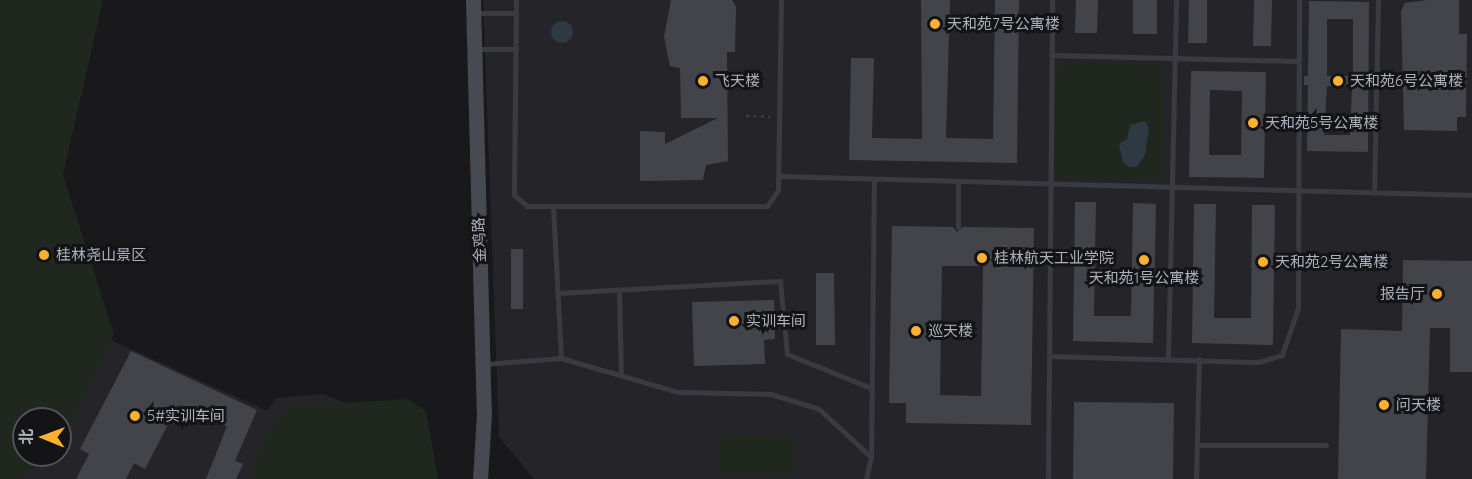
<!DOCTYPE html>
<meta charset="utf-8">
<style>
body{margin:0}
#map{position:relative;width:1472px;height:479px;overflow:hidden;background:#19191c;font-family:Quicksand,"Noto Sans SC",sans-serif}
div>[style]{position:absolute}
.built>*{inset:0;background:#252529}
.green>*{inset:0;background:#1f271f}
.water>*{inset:0;background:#2e3941}
.round{border-radius:50%}
.building>*{inset:0;background:#434449}
.path>*{height:2px;margin-top:-1px;transform-origin:0;background:repeating-linear-gradient(90deg,#404248 0 3px,transparent 0 7.5px)}
.lane>*{height:5px;margin:-2.5px;padding:0 2.5px;transform-origin:2.5px;border-radius:2.5px;background:#3a3b41}
.secondary>*{height:15px;margin:-7.5px;padding:0 7.5px;transform-origin:7.5px;border-radius:7.5px;background:#484a51}
.dots>*{width:16px;height:16px;translate:-50% -50%;box-sizing:border-box;border:3px solid #141417;border-radius:50%}
span{translate:-50% -50%;white-space:nowrap;text-align:center;line-height:1.15;-webkit-text-stroke:6px #141417;paint-order:stroke}
.poi-label{font-size:15px;color:#abb1bc}
.left{translate:0 -50%;text-align:left}
.right{translate:-100% -50%;text-align:right}
.street-label{font-size:15px;color:#abb1bc}
.north{position:absolute;left:12px;top:407px;width:60px;height:60px;box-sizing:border-box;background:#141417;border:2px solid #505359;border-radius:50%;rotate:271deg;font-size:16px;font-weight:700;line-height:24px;text-align:center;color:#abb1bc}
.north::after{content:'';display:block;margin:auto;width:21px;height:27px;background:#feb02f;clip-path:polygon(50% 0,100% 100%,50% 72%,0 100%)}
</style>
<div id="map">
<div class="built">
<div style="clip-path:polygon(483px 0,1472px 0,1472px 479px,534px 479px,499px 437px)"></div>
<div style="clip-path:polygon(111px 340px,267px 411px,276px 398px,323px 394px,380px 417px,426px 479px,17px 479px,46px 455px,60px 455px,60px 444px)"></div>
</div>
<div class="green">
<div style="clip-path:polygon(0 0,103px 0,63px 175px,114px 334px,63px 442px,60px 419px,24px 419px,24px 455px,46px 455px,17px 479px,0 479px)"></div>
<div style="clip-path:polygon(1064px 62px,1165px 66px,1163px 180px,1059px 179px,1055px 171px,1055px 72px)"></div>
<div style="clip-path:polygon(408px 399px,426px 411px,438px 479px,251px 479px,260px 447px,288px 406px)"></div>
<div style="clip-path:polygon(718px 435px,794px 437px,793px 475px,717px 473px)"></div>
</div>
<div class="water">
<div class="round" style="left:551px;top:21px;width:22px;height:22px"></div>
<div style="clip-path:polygon(1145px 121px,1149px 128px,1145px 155px,1137px 167px,1129px 167px,1123px 162px,1119px 144px,1127px 139px,1130px 125px)"></div>
</div>
<div class="building">
<div style="clip-path:polygon(671px 0,732px 0,736px 7px,735px 52px,727px 52px,728px 161px,706px 165px,703px 180px,640px 181px,640px 131px,665px 132px,665px 144px,718px 118px,681px 118px,680px 68px,670px 66px,664px 37px)"></div>
<div style="clip-path:polygon(921px 0,950px 0,946px 138px,993px 139px,995px 0,1019px 0,1017px 163px,849px 160px,851px 58px,874px 58px,872px 138px,922px 139px)"></div>
<div style="clip-path:polygon(1076px 0,1098px 0,1097px 33px,1075px 33px)"></div>
<div style="clip-path:polygon(1133px 0,1157px 0,1157px 34px,1133px 34px)"></div>
<div style="clip-path:polygon(1189px 0,1207px 0,1207px 43px,1188px 43px)"></div>
<div style="clip-path:polygon(1254px 0,1272px 0,1271px 46px,1253px 46px)"></div>
<div style="clip-path:polygon(1428px 0,1459px 0,1459px 34px,1467px 34px,1466px 117px,1457px 117px,1457px 131px,1404px 130px,1401px 11px,1405px 3px)"></div>
<div style="clip-path:polygon(evenodd,1309px 1px,1369px 2px,1368px 152px,1307px 151px,1308px 85px,1304px 85px,1304px 76px,1308px 76px,1309px 1px,1327px 19px,1353px 19px,1353px 76px,1327px 76px,1327px 19px,1309px 1px,1327px 86px,1352px 86px,1350px 135px,1324px 135px,1327px 86px)"></div>
<div style="clip-path:polygon(evenodd,1191px 71px,1266px 72px,1264px 178px,1189px 177px,1191px 71px,1210px 90px,1242px 91px,1241px 155px,1209px 155px,1210px 90px)"></div>
<div style="clip-path:polygon(1075px 202px,1096px 202px,1094px 316px,1131px 316px,1133px 203px,1156px 204px,1153px 343px,1073px 341px)"></div>
<div style="clip-path:polygon(1194px 204px,1216px 204px,1214px 318px,1251px 318px,1252px 205px,1275px 205px,1273px 345px,1192px 343px)"></div>
<div style="clip-path:polygon(evenodd,892px 226px,953px 227px,957px 232px,963px 227px,1034px 228px,1031px 425px,906px 423px,906px 403px,889px 403px,892px 226px,942px 266px,983px 266px,981px 396px,940px 395px,942px 266px)"></div>
<div style="clip-path:polygon(511px 249px,523px 249px,523px 309px,511px 309px)"></div>
<div style="clip-path:polygon(1403px 260px,1472px 261px,1472px 372px,1450px 372px,1450px 328px,1430px 328px,1426px 479px,1338px 479px,1341px 329px,1402px 331px)"></div>
<div style="clip-path:polygon(816px 273px,834px 273px,835px 345px,816px 345px)"></div>
<div style="clip-path:polygon(774px 300px,775px 339px,764px 340px,765px 364px,694px 366px,692px 302px)"></div>
<div style="clip-path:polygon(131px 351px,257px 410px,235px 461px,243px 464px,236px 479px,206px 479px,227px 426px,178px 405px,145px 469px,134px 463px,126px 479px,76px 479px,89px 454px,80px 449px)"></div>
<div style="clip-path:polygon(1074px 402px,1174px 403px,1173px 479px,1073px 479px)"></div>
</div>
<div class="path">
<div style="left:746px;top:116px;width:24px;rotate:2deg"></div>
</div>
<div class="lane">
<div style="left:516px;top:0;width:195px;rotate:90.6deg"></div>
<div style="left:514px;top:195px;width:17px;rotate:40deg"></div>
<div style="left:527px;top:206px;width:240px"></div>
<div style="left:767px;top:206px;width:19px;rotate:-55deg"></div>
<div style="left:778px;top:190px;width:190px;rotate:-89.1deg"></div>
<div style="left:475px;top:13px;width:41px"></div>
<div style="left:475px;top:49px;width:41px"></div>
<div style="left:1051px;top:55px;width:247px;rotate:1.4deg"></div>
<div style="left:778px;top:176px;width:694px;rotate:1.57deg"></div>
<div style="left:1374px;top:193px;width:193px;rotate:-88.8deg"></div>
<div style="left:553px;top:206px;width:152px;rotate:87deg"></div>
<div style="left:958px;top:227px;width:43px;rotate:-90deg"></div>
<div style="left:619px;top:290px;width:85px;rotate:88.7deg"></div>
<div style="left:558px;top:293px;width:222px;rotate:-3.1deg"></div>
<div style="left:780px;top:281px;width:73px;rotate:84.5deg"></div>
<div style="left:787px;top:354px;width:91px;rotate:22deg"></div>
<div style="left:1051px;top:356px;width:207px;rotate:1.7deg"></div>
<div style="left:1258px;top:362px;width:25px;rotate:-16deg"></div>
<div style="left:1282px;top:355px;width:50px;rotate:-71.2deg"></div>
<div style="left:1298px;top:308px;width:308px;rotate:-89.8deg"></div>
<div style="left:1168px;top:358px;width:358px;rotate:-88.7deg"></div>
<div style="left:485px;top:364px;width:76px;rotate:-4.5deg"></div>
<div style="left:561px;top:358px;width:122px;rotate:16.2deg"></div>
<div style="left:678px;top:392px;width:93px;rotate:1.2deg"></div>
<div style="left:771px;top:394px;width:50px;rotate:17.4deg"></div>
<div style="left:819px;top:409px;width:71px;rotate:42.7deg"></div>
<div style="left:1197px;top:445px;width:129px"></div>
<div style="left:866px;top:479px;width:23px;rotate:-77deg"></div>
<div style="left:871px;top:457px;width:278px;rotate:-89.4deg"></div>
<div style="left:1048px;top:479px;width:479px;rotate:-89.5deg"></div>
<div style="left:1196px;top:479px;width:120px;rotate:-88.6deg"></div>
</div>
<div class="secondary">
<div style="left:473px;top:0;width:414px;rotate:88.5deg"></div>
<div style="left:484px;top:414px;width:65px;rotate:93.5deg"></div>
</div>
<div class="dots">
<div style="left:935px;top:24px;background:#feb02f"></div>
<div style="left:703px;top:81px;background:#feb02f"></div>
<div style="left:1338px;top:81px;background:#feb02f"></div>
<div style="left:1253px;top:123px;background:#feb02f"></div>
<div style="left:44px;top:255px;background:#feb02f"></div>
<div style="left:982px;top:258px;background:#feb02f"></div>
<div style="left:1144px;top:260px;background:#feb02f"></div>
<div style="left:1263px;top:262px;background:#feb02f"></div>
<div style="left:1437px;top:294px;background:#feb02f"></div>
<div style="left:734px;top:321px;background:#feb02f"></div>
<div style="left:916px;top:331px;background:#feb02f"></div>
<div style="left:1384px;top:405px;background:#feb02f"></div>
<div style="left:135px;top:416px;background:#feb02f"></div>
</div>
<div class="poi-label">
<span class="left" style="left:947px;top:24px">天和苑7号公寓楼</span>
<span class="left" style="left:715px;top:81px">飞天楼</span>
<span class="left" style="left:1350px;top:81px">天和苑6号公寓楼</span>
<span class="left" style="left:1265px;top:123px">天和苑5号公寓楼</span>
<span class="left" style="left:56px;top:255px">桂林尧山景区</span>
<span class="left" style="left:994px;top:258px">桂林航天工业学院</span>
<span class="left" style="left:1275px;top:262px">天和苑2号公寓楼</span>
<span style="left:1144px;top:278px">天和苑1号公寓楼</span>
<span class="right" style="left:1425px;top:294px">报告厅</span>
<span class="left" style="left:746px;top:321px">实训车间</span>
<span class="left" style="left:928px;top:331px">巡天楼</span>
<span class="left" style="left:1396px;top:405px">问天楼</span>
<span class="left" style="left:147px;top:416px">5#实训车间</span>
</div>
<div class="street-label">
<span style="left:479px;top:240px;rotate:-92deg">金鸡路</span>
</div>
<div class="north">北</div>
</div>
